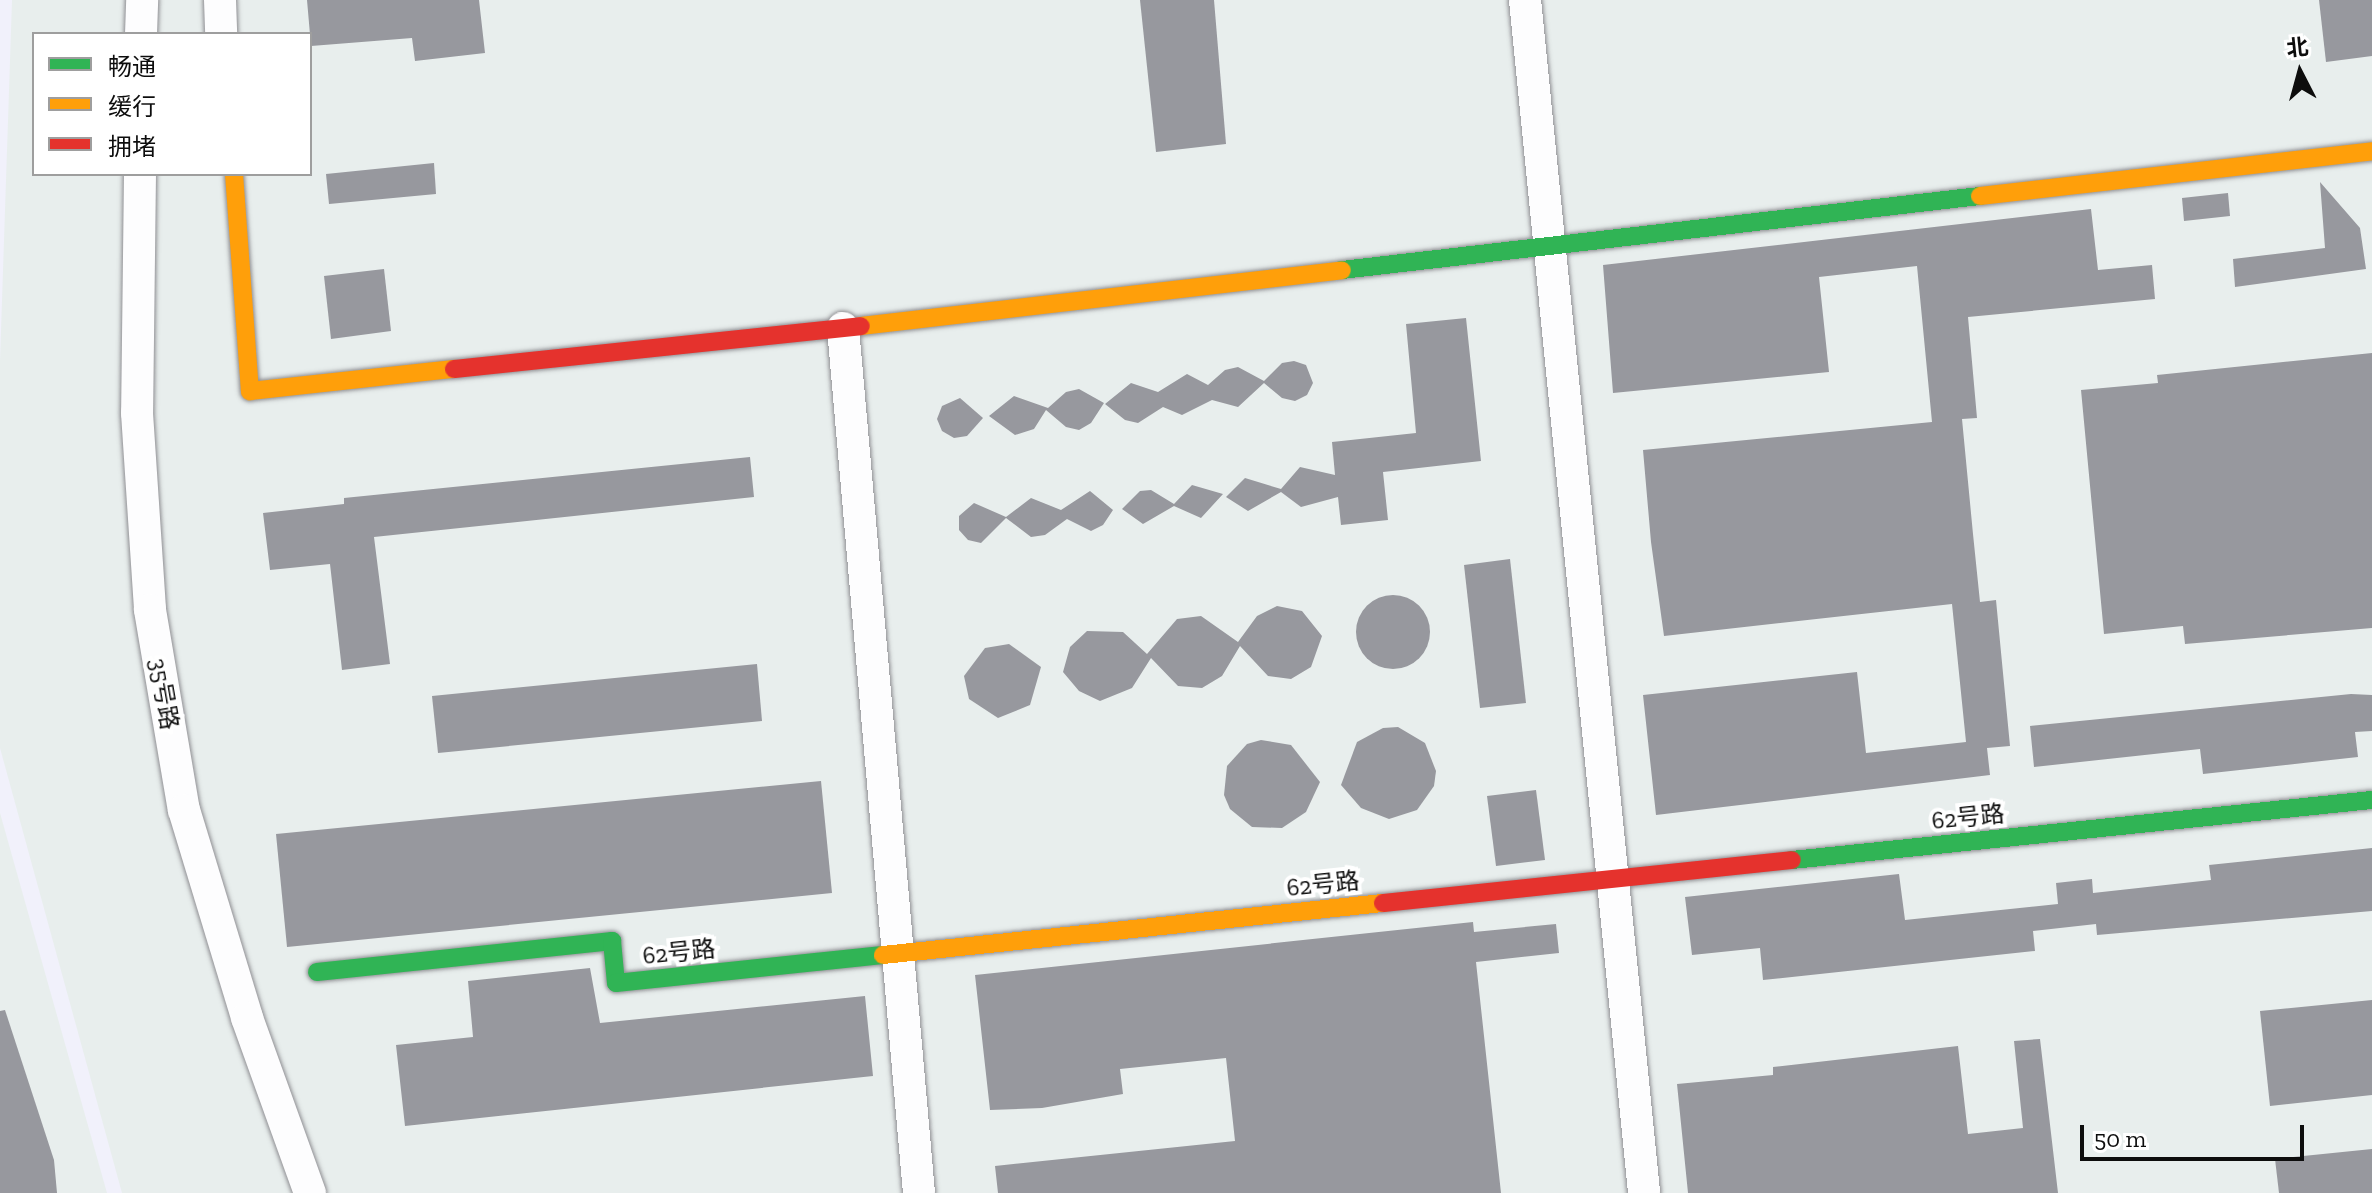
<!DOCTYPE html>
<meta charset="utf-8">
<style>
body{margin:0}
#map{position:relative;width:2372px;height:1193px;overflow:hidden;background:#f1f1fb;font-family:"Zilla Slab","Noto Sans SC",serif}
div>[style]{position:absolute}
.industrial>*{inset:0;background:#e8eeed}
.building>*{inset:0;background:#97989e}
.round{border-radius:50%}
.roads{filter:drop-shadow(0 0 2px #909094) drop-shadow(0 0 2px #909094)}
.street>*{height:32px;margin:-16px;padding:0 16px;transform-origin:16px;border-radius:16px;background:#fdfdfe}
.fast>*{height:18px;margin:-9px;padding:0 9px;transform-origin:9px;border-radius:9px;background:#30b455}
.slow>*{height:18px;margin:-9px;padding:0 9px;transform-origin:9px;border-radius:9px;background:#ff9f0a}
.jam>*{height:18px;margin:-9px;padding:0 9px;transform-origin:9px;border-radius:9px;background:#e5322d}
span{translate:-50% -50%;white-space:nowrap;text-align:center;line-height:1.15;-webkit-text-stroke:8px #fff;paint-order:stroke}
.street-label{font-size:24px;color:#0d0d0d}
.legend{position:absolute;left:32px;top:32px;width:280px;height:144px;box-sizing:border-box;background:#fff;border:2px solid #9e9e9e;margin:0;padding:10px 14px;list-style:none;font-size:24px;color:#0d0d0d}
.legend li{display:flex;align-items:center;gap:16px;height:40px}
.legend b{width:40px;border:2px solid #9e9e9e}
.north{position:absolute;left:2260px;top:32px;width:80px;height:80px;-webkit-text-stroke:6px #fff;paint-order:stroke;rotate:354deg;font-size:22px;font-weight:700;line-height:32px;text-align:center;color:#0d0d0d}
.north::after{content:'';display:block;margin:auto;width:28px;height:36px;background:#0d0d0d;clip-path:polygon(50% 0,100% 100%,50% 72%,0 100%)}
.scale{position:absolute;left:2080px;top:1125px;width:224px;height:36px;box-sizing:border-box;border:4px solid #0d0d0d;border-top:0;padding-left:10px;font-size:24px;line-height:28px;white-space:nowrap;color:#0d0d0d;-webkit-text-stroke:6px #fff;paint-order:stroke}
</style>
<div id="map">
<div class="industrial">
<div style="clip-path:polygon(evenodd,12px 0,2372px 0,2372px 1193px,122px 1193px,0 748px,0 361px,12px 0,34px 34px,310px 34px,310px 174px,34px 174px,34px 34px)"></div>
<div style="clip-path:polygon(0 813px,107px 1193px,0 1193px)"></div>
</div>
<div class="building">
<div style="clip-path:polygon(307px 0,479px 0,485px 53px,415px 61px,412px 38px,311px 46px)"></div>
<div style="clip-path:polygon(1140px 0,1214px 0,1226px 144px,1156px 152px)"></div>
<div style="clip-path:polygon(2319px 0,2372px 0,2372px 56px,2326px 62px)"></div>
<div style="clip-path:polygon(434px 163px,436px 194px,329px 204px,326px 174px)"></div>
<div style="clip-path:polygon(2320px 182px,2360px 228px,2366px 269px,2235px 287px,2233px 259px,2325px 248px)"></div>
<div style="clip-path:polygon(2228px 193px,2230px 216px,2184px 221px,2182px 198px)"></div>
<div style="clip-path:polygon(2091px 209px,2098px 270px,2152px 265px,2155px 299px,1968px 317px,1977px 418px,1962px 419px,1973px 534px,1980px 602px,1996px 600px,2010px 746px,1987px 748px,1990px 775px,1656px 815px,1643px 695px,1857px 672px,1866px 753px,1966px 742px,1952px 604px,1664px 636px,1651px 542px,1643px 450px,1932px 422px,1917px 266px,1819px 277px,1829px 372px,1613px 393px,1603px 265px)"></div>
<div style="clip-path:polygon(384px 269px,391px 331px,331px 339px,324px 276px)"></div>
<div style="clip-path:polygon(1466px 318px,1481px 461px,1383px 472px,1388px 520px,1341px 525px,1338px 497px,1301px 507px,1281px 492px,1248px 511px,1226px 497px,1245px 478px,1281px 489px,1300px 467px,1335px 475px,1332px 442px,1416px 433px,1406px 324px)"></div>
<div style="clip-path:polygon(2372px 353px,2372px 628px,2185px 644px,2183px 626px,2104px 634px,2081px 390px,2158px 383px,2157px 375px)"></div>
<div style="clip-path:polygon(1294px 361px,1306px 365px,1313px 383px,1307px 395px,1295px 401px,1282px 398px,1264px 383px,1238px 407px,1212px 400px,1182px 415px,1163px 407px,1138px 423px,1125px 420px,1105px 404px,1131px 383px,1158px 392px,1187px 374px,1208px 385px,1225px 370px,1238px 367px,1264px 381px,1282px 363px)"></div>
<div style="clip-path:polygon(1079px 389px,1104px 403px,1091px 423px,1079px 430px,1066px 427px,1046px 410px,1034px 429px,1015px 435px,989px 416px,1014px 396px,1048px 408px,1066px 392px)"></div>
<div style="clip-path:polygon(960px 398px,983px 418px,967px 436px,954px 438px,942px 431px,937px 419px,942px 406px)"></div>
<div style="clip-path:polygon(750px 457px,754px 497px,374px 537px,390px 664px,342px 670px,330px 564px,270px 570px,263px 513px,344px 504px,344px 498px)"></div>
<div style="clip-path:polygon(1192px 485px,1223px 494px,1201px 518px,1174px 506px,1143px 524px,1122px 509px,1140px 491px,1151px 490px,1174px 504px)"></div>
<div style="clip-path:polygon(1090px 491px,1113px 510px,1103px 525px,1091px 531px,1067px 519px,1045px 535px,1031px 537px,1006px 518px,981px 543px,968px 540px,959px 530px,959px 516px,974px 503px,1006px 517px,1031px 498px,1061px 510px)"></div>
<div style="clip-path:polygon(1510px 559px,1526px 703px,1480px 708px,1464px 565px)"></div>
<div class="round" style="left:1356px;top:595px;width:74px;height:74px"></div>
<div style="clip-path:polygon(1277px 606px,1302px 611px,1322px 636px,1311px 667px,1291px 679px,1268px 676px,1240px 646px,1222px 676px,1202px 688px,1178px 686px,1151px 658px,1132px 688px,1100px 701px,1079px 691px,1063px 672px,1070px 647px,1087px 631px,1123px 632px,1147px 654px,1177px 619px,1201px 616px,1238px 642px,1257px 616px)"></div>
<div style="clip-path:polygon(1009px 644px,1041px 667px,1030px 705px,998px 718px,969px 699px,964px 676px,985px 648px)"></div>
<div style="clip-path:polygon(757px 664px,762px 721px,438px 753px,432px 696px)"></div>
<div style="clip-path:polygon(2351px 694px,2372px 695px,2372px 731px,2355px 732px,2358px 757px,2203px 774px,2200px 749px,2034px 767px,2030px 726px)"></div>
<div style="clip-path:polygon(1398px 727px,1425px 743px,1436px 771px,1434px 786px,1417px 810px,1389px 819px,1361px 808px,1341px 785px,1357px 742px,1383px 728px)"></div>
<div style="clip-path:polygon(1261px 740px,1291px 745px,1320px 782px,1306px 812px,1282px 828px,1252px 827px,1230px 809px,1224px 795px,1227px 766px,1247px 744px)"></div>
<div style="clip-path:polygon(821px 781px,832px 893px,287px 947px,276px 834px)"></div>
<div style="clip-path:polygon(1536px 790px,1545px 860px,1496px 866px,1487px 796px)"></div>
<div style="clip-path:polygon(2372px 848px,2372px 911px,2097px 935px,2096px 924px,2033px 931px,2035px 951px,1763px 980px,1760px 948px,1692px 955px,1685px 897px,1899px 874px,1905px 920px,2058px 904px,2056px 883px,2092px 879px,2093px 893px,2211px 880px,2209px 865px)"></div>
<div style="clip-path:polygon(1473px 922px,1474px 932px,1556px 924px,1559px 953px,1476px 962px,1501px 1193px,998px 1193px,995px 1166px,1235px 1141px,1226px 1058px,1120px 1069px,1123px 1094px,1042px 1108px,990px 1110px,975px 975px)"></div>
<div style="clip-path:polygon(590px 968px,600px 1023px,865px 996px,873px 1076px,405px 1126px,396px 1045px,473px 1037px,468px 981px)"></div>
<div style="clip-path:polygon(2372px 1000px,2372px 1095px,2270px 1106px,2260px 1011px)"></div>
<div style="clip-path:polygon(5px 1010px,54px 1160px,57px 1193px,0 1193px,0 1011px)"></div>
<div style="clip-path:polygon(2040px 1039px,2058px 1193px,1688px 1193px,1677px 1084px,1773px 1075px,1773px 1067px,1958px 1046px,1968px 1134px,2023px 1128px,2014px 1041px)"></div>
<div style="clip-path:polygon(2372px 1149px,2372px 1193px,2279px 1193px,2275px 1159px)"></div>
</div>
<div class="roads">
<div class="street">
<div style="left:220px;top:0;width:34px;rotate:88deg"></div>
<div style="left:1525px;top:0;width:1199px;rotate:84.3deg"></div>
<div style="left:141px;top:34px;width:34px;rotate:-88deg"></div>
<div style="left:140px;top:174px;width:239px;rotate:90.7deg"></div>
<div style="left:137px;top:413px;width:197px;rotate:86.2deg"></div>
<div style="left:150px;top:610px;width:203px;rotate:80.4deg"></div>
<div style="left:184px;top:810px;width:217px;rotate:73.1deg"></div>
<div style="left:247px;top:1018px;width:186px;rotate:70.2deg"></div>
<div style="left:843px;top:328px;width:868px;rotate:84.98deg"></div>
</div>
<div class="fast">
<div style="left:1342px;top:270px;width:642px;rotate:-6.62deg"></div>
<div style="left:1792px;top:860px;width:583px;rotate:-5.91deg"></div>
<div style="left:317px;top:972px;width:297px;rotate:-6deg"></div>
<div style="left:612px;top:941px;width:42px;rotate:84.6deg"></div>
<div style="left:616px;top:983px;width:268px;rotate:-6deg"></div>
</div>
<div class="slow">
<div style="left:234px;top:174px;width:218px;rotate:85.8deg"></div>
<div style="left:250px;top:391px;width:205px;rotate:-6.2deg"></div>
<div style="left:1980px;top:196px;width:395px;rotate:-6.5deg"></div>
<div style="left:861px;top:326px;width:484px;rotate:-6.6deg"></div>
<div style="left:883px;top:955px;width:503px;rotate:-5.94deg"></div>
</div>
<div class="jam">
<div style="left:454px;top:369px;width:409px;rotate:-6deg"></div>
<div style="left:1383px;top:903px;width:411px;rotate:-6deg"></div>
</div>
</div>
<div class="street-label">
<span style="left:164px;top:694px;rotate:80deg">35号路</span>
<span style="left:1968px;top:817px;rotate:-6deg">62号路</span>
<span style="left:1323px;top:884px;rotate:-6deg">62号路</span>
<span style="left:679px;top:952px;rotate:-6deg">62号路</span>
</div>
<ul class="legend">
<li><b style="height:10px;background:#30b455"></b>畅通</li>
<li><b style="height:10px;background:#ff9f0a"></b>缓行</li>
<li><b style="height:10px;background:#e5322d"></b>拥堵</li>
</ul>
<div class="north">北</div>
<div class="scale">50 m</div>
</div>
